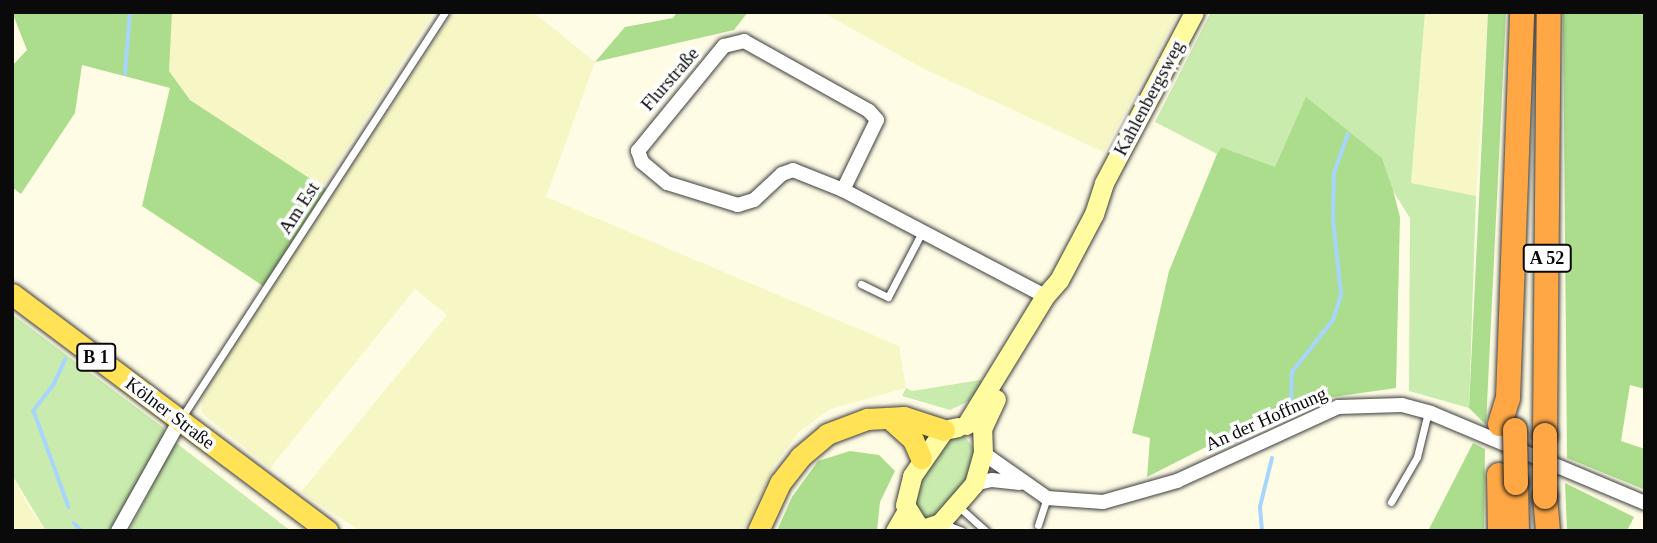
<!DOCTYPE html>
<meta charset="utf-8">
<style>
body{margin:0}
#map{position:relative;width:1657px;height:543px;overflow:hidden;background:#fffce6;font-family:"Times New Roman",serif}
div>[style]{position:absolute}
.farmland>*{inset:0;background:#f7f6c5}
.green>*{inset:0;background:#caebae}
.forest>*{inset:0;background:#abdd8c}
.stream>*{height:3.5px;margin:-1.75px;padding:0 1.75px;transform-origin:1.75px;border-radius:1.75px;background:#a7d5fb}
.roads{filter:drop-shadow(0 0 2px #3d3d3d) drop-shadow(0 0 2px #3d3d3d)}
.lane>*{height:7px;margin:-3.5px;padding:0 3.5px;transform-origin:3.5px;border-radius:3.5px;background:#fff}
.street>*{height:14px;margin:-7px;padding:0 7px;transform-origin:7px;border-radius:7px;background:#fff}
.secondary>*{height:19px;margin:-9.5px;padding:0 9.5px;transform-origin:9.5px;border-radius:9.5px;background:#fffba1}
.primary>*{height:21px;margin:-10.5px;padding:0 10.5px;transform-origin:10.5px;border-radius:10.5px;background:#ffe256}
.highway>*{height:24px;margin:-12px;padding:0 12px;transform-origin:12px;border-radius:12px;background:#ffa744}
.bridges{filter:drop-shadow(0 0 2px #1b1b1b) drop-shadow(0 0 2px #1b1b1b)}
.highway-bridge>*{height:24px;margin:-12px;padding:0 12px;transform-origin:12px;border-radius:12px;background:#ffa744}
span{translate:-50% -50%;white-space:nowrap;text-align:center;line-height:1.15;-webkit-text-stroke:7px #fff;paint-order:stroke}
.shield-label span{padding:2px 5px;background:#fff;border:2px solid;border-radius:5px;-webkit-text-stroke-width:0}
.shield-label{font-size:18px;color:#0a0a0a;font-weight:700}
.street-label{font-size:19px;color:#0a0a0a}
.frame{position:absolute;inset:0;border:14px solid #0a0a0a;pointer-events:none}
</style>
<div id="map">
<div class="farmland">
<div style="clip-path:polygon(172px 12px,434px 12px,322px 187px,190px 100px,168px 71px)"></div>
<div style="clip-path:polygon(453px 12px,533px 12px,595px 62px,546px 197px,899px 346px,906px 388px,830px 409px,799px 432px,775px 464px,743px 531px,360px 531px,301px 492px,447px 315px,415px 289px,270px 468px,202px 413px,201px 394px)"></div>
<div style="clip-path:polygon(822px 12px,1179px 12px,1104px 152px,924px 69px)"></div>
<div style="clip-path:polygon(1425px 12px,1488px 12px,1476px 196px,1411px 184px)"></div>
<div style="clip-path:polygon(12px 475px,28px 506px,46px 531px,12px 531px)"></div>
</div>
<div class="green">
<div style="clip-path:polygon(1211px 12px,1425px 12px,1411px 183px,1476px 196px,1469px 408px,1409px 391px,1410px 218px,1393px 191px,1382px 158px,1306px 98px,1275px 168px,1221px 147px,1217px 154px,1155px 122px)"></div>
<div style="clip-path:polygon(12px 314px,164px 428px,164px 438px,113px 531px,46px 531px,12px 475px)"></div>
<div style="clip-path:polygon(980px 380px,984px 382px,969px 401px,950px 410px,902px 396px,906px 388px,912px 391px)"></div>
<div style="clip-path:polygon(963px 434px,974px 449px,971px 476px,935px 517px,918px 521px,913px 496px,917px 485px,945px 438px)"></div>
<div style="clip-path:polygon(175px 442px,291px 531px,129px 531px)"></div>
</div>
<div class="forest">
<div style="clip-path:polygon(12px 12px,172px 12px,169px 71px,190px 100px,326px 189px,263px 286px,142px 206px,170px 88px,82px 65px,75px 113px,21px 194px,12px 187px,12px 66px,27px 50px)"></div>
<div style="clip-path:polygon(677px 12px,748px 12px,734px 30px,595px 62px,625px 27px,673px 18px)"></div>
<div style="clip-path:polygon(1488px 12px,1506px 12px,1486px 425px,1469px 408px)"></div>
<div style="clip-path:polygon(1563px 12px,1645px 12px,1645px 389px,1630px 385px,1621px 441px,1645px 449px,1643px 489px,1567px 458px)"></div>
<div style="clip-path:polygon(1306px 97px,1382px 158px,1393px 190px,1400px 217px,1396px 388px,1312px 400px,1265px 417px,1147px 477px,1150px 438px,1132px 433px,1169px 271px,1217px 154px,1221px 147px,1275px 167px)"></div>
<div style="clip-path:polygon(1473px 443px,1485px 449px,1484px 531px,1428px 531px)"></div>
<div style="clip-path:polygon(850px 451px,879px 455px,895px 471px,880px 502px,877px 531px,777px 531px,792px 497px,818px 461px)"></div>
<div style="clip-path:polygon(1565px 483px,1634px 517px,1627px 531px,1567px 531px)"></div>
</div>
<div class="stream">
<div style="left:125px;top:74px;width:62px;rotate:-85.4deg"></div>
<div style="left:66px;top:359px;width:29px;rotate:115deg"></div>
<div style="left:54px;top:385px;width:33px;rotate:128deg"></div>
<div style="left:34px;top:411px;width:102px;rotate:70deg"></div>
<div style="left:1291px;top:401px;width:29px;rotate:-88deg"></div>
<div style="left:1292px;top:372px;width:66px;rotate:-51.7deg"></div>
<div style="left:1333px;top:320px;width:26px;rotate:-72deg"></div>
<div style="left:1341px;top:295px;width:76px;rotate:-96deg"></div>
<div style="left:1333px;top:219px;width:46px;rotate:-88.8deg"></div>
<div style="left:1334px;top:173px;width:41px;rotate:-70.3deg"></div>
<div style="left:74px;top:523px;width:11px;rotate:45deg"></div>
<div style="left:1262px;top:531px;width:24px;rotate:-95deg"></div>
<div style="left:1260px;top:507px;width:50px;rotate:-76.2deg"></div>
</div>
<div class="roads">
<div class="lane">
<div style="left:861px;top:284px;width:30px;rotate:26deg"></div>
<div style="left:888px;top:297px;width:73px;rotate:-62.4deg"></div>
<div style="left:182px;top:417px;width:483px;rotate:-57deg"></div>
<div style="left:1391px;top:502px;width:52px;rotate:-60deg"></div>
<div style="left:1417px;top:457px;width:46px;rotate:-76.3deg"></div>
<div style="left:958px;top:506px;width:38px;rotate:42deg"></div>
<div style="left:944px;top:524px;width:19px;rotate:21deg"></div>
<div style="left:1038px;top:525px;width:28px;rotate:-72deg"></div>
</div>
<div class="street">
<div style="left:843px;top:190px;width:54px;rotate:-158.2deg"></div>
<div style="left:793px;top:170px;width:12px;rotate:160deg"></div>
<div style="left:782px;top:174px;width:38px;rotate:137deg"></div>
<div style="left:754px;top:200px;width:17px;rotate:163deg"></div>
<div style="left:738px;top:205px;width:74px;rotate:-162.8deg"></div>
<div style="left:667px;top:183px;width:33px;rotate:-140deg"></div>
<div style="left:642px;top:162px;width:12px;rotate:-110deg"></div>
<div style="left:638px;top:151px;width:136px;rotate:-50.7deg"></div>
<div style="left:724px;top:46px;width:21px;rotate:-14deg"></div>
<div style="left:744px;top:41px;width:143px;rotate:29.2deg"></div>
<div style="left:869px;top:111px;width:12px;rotate:48deg"></div>
<div style="left:877px;top:120px;width:78px;rotate:115.9deg"></div>
<div style="left:843px;top:190px;width:228px;rotate:27.7deg"></div>
<div style="left:983px;top:453px;width:78px;rotate:35.1deg"></div>
<div style="left:1047px;top:498px;width:56px;rotate:4.1deg"></div>
<div style="left:1103px;top:502px;width:77px;rotate:-15.8deg"></div>
<div style="left:1177px;top:481px;width:177px;rotate:-24.7deg"></div>
<div style="left:1338px;top:407px;width:64px;rotate:-1.8deg"></div>
<div style="left:1402px;top:405px;width:30px;rotate:15deg"></div>
<div style="left:1431px;top:413px;width:232px;rotate:22.8deg"></div>
<div style="left:974px;top:484px;width:18px;rotate:-13deg"></div>
<div style="left:992px;top:480px;width:28px;rotate:6deg"></div>
<div style="left:118px;top:531px;width:127px;rotate:-60.8deg"></div>
</div>
<div class="secondary">
<div style="left:966px;top:425px;width:151px;rotate:-58.5deg"></div>
<div style="left:1045px;top:296px;width:21px;rotate:-49deg"></div>
<div style="left:1059px;top:280px;width:75px;rotate:-62.1deg"></div>
<div style="left:1094px;top:214px;width:33px;rotate:-72deg"></div>
<div style="left:1104px;top:183px;width:193px;rotate:-62.2deg"></div>
<div style="left:919px;top:527px;width:26px;rotate:-122deg"></div>
<div style="left:905px;top:505px;width:30px;rotate:-76deg"></div>
<div style="left:912px;top:476px;width:56px;rotate:-55.2deg"></div>
<div style="left:944px;top:430px;width:14px;rotate:-12deg"></div>
<div style="left:895px;top:531px;width:22px;rotate:-60deg"></div>
<div style="left:916px;top:531px;width:25px;rotate:-18deg"></div>
<div style="left:940px;top:523px;width:52px;rotate:-48.9deg"></div>
<div style="left:974px;top:484px;width:32px;rotate:-74deg"></div>
<div style="left:983px;top:453px;width:24px;rotate:-92deg"></div>
<div style="left:982px;top:429px;width:33px;rotate:-65deg"></div>
</div>
<div class="primary">
<div style="left:12px;top:294px;width:395px;rotate:36.9deg"></div>
<div style="left:890px;top:419px;width:31px;rotate:42deg"></div>
<div style="left:913px;top:440px;width:20px;rotate:66deg"></div>
<div style="left:758px;top:531px;width:53px;rotate:-65.4deg"></div>
<div style="left:780px;top:483px;width:33px;rotate:-52deg"></div>
<div style="left:800px;top:457px;width:35px;rotate:-40deg"></div>
<div style="left:827px;top:434px;width:43px;rotate:-20.6deg"></div>
<div style="left:867px;top:419px;width:37px;rotate:-3deg"></div>
<div style="left:904px;top:417px;width:42px;rotate:18deg"></div>
</div>
<div class="highway">
<div style="left:1500px;top:424px;width:27px;rotate:-73deg"></div>
<div style="left:1508px;top:398px;width:386px;rotate:-87.9deg"></div>
<div style="left:1545px;top:435px;width:423px;rotate:-89.5deg"></div>
<div style="left:1499px;top:475px;width:56px;rotate:89deg"></div>
<div style="left:1516px;top:483px;width:48px;rotate:88.8deg"></div>
<div style="left:1545px;top:497px;width:34px;rotate:85deg"></div>
</div>
</div>
<div class="bridges">
<div class="highway-bridge">
<div style="left:1515px;top:430px;width:53px;rotate:88.9deg"></div>
<div style="left:1545px;top:497px;width:62px;rotate:-90deg"></div>
</div>
</div>
<div class="shield-label">
<span style="left:1547px;top:258px">A 52</span>
<span style="left:96px;top:357px">B 1</span>
</div>
<div class="street-label">
<span style="left:670px;top:79px;rotate:-49deg">Flurstraße</span>
<span style="left:1149px;top:98px;rotate:-62deg">Kahlenbergsweg</span>
<span style="left:299px;top:208px;rotate:-57deg">Am Est</span>
<span style="left:170px;top:413px;rotate:37deg">Kölner Straße</span>
<span style="left:1266px;top:419px;rotate:-24deg">An der Hoffnung</span>
</div>
<div class="frame"></div>
</div>
